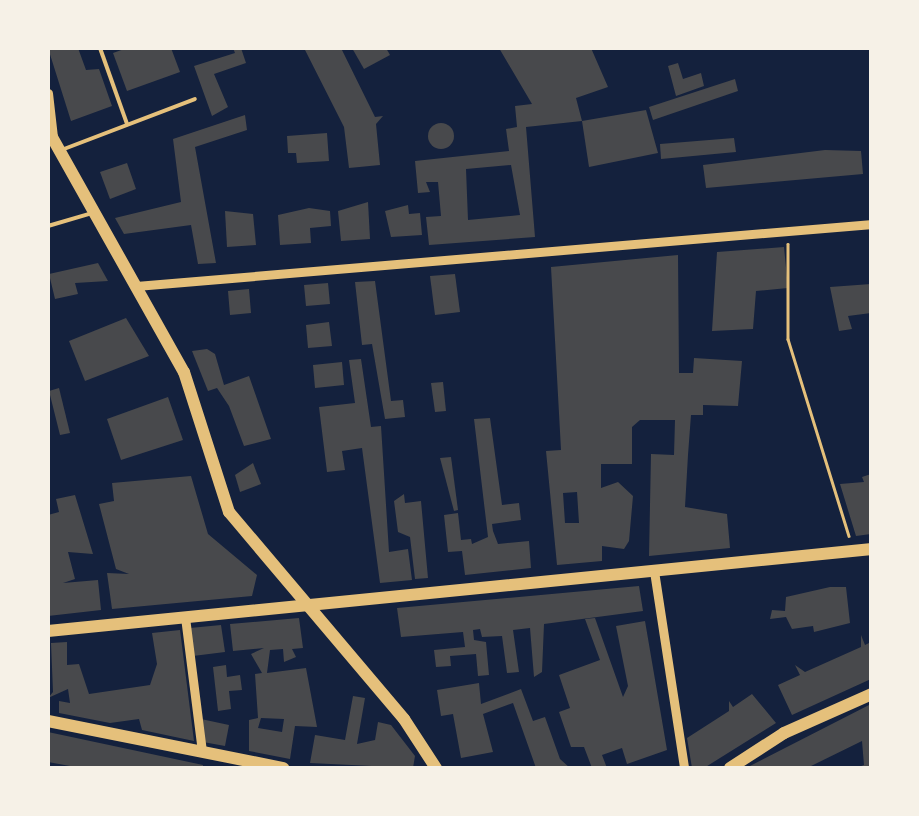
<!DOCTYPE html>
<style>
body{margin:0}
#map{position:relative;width:919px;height:816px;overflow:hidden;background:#14213d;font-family:Figtree,sans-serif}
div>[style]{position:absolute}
.building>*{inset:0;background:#48494c}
.round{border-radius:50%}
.path>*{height:2.5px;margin:-1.25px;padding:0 1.25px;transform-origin:1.25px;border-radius:1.25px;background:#e5c07b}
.service>*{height:4px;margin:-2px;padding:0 2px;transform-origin:2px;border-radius:2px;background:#e5c07b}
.minor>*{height:9px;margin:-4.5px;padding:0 4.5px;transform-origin:4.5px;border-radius:4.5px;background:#e5c07b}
.secondary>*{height:12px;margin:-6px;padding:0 6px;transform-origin:6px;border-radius:6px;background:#e5c07b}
span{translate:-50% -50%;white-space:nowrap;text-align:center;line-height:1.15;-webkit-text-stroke:10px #f6f1e7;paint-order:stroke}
.frame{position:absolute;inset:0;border:50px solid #f6f1e7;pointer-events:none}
</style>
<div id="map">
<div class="building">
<div style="clip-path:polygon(48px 48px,78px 48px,86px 70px,99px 69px,112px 106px,71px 121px)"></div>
<div style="clip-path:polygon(127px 48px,171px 48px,180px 72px,127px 91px,113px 53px)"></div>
<div style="clip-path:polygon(233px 48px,241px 48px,246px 63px,214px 74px,228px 107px,212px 116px,194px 66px,235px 53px)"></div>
<div style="clip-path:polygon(304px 48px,341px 48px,375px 117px,383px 116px,376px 124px,380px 165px,349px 168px,344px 127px)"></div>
<div style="clip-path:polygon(352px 48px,386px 48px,390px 55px,364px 69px)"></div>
<div style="clip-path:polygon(evenodd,499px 48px,591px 48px,608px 87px,576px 98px,582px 121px,526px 127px,535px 237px,429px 245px,426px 217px,441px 216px,438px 182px,426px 182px,430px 192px,418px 193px,415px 161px,509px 151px,506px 129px,517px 127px,515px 106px,532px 104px,499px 48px,511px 165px,520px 215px,468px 220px,466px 169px,511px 165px)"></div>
<div style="clip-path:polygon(678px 63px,683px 79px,701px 73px,704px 86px,676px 96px,668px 66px)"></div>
<div style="clip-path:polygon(735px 79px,738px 91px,653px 120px,649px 107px)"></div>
<div style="clip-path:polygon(646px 110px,658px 153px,589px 167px,582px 121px)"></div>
<div style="clip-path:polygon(245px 115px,247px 130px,195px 147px,216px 263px,198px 264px,191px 225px,124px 234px,115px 218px,181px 202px,173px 139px)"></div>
<div class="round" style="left:428px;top:123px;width:26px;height:26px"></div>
<div style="clip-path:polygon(327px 133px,329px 161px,297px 163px,296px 153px,288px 153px,287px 136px)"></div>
<div style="clip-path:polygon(734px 138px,736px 152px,661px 159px,660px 144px)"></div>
<div style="clip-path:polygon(825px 150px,861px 151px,863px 174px,706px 188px,703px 165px)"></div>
<div style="clip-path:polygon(127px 163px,136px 189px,110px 199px,100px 172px)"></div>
<div style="clip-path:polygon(368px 202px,370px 239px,341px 241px,338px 211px)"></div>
<div style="clip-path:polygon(408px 205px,409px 214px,420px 213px,422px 235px,391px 237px,385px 211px)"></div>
<div style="clip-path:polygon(309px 208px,330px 211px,331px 226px,310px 228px,311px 243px,280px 245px,278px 215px)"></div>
<div style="clip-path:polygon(225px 211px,253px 214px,256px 245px,227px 247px)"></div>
<div style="clip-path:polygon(784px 247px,788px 288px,756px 291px,753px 329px,712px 331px,717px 252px)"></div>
<div style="clip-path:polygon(evenodd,678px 255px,679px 373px,693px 373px,694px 358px,742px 361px,738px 406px,703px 405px,703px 415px,691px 415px,688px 455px,685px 507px,727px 514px,730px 548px,649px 556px,651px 454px,674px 455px,675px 420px,640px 420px,632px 427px,632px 464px,601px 464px,601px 488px,618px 482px,633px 496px,629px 541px,624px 549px,602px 546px,602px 561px,557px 565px,546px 451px,561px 450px,551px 267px,678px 255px,577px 492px,579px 523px,565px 523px,563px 493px,577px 492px)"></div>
<div style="clip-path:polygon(98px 263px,108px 281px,75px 283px,78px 294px,55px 299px,49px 274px)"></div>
<div style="clip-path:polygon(455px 274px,460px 312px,435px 315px,430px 276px)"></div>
<div style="clip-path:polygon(375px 281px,391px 401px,403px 400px,405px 417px,385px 419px,372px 344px,362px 345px,355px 282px)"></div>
<div style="clip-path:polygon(328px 283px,330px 304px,306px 306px,304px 285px)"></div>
<div style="clip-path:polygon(871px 284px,871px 313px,848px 316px,852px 329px,839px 331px,830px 287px)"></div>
<div style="clip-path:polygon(249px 289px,251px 313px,230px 315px,228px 291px)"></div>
<div style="clip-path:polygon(126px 318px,149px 356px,85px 381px,69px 341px)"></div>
<div style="clip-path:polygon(329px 322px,332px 346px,308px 348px,306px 325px)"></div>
<div style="clip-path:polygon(207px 349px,215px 354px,224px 385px,249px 376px,271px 439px,244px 446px,229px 406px,217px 388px,208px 391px,192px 351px)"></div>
<div style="clip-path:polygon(361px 359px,371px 427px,381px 426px,389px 552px,408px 549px,412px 580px,380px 583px,362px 448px,342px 451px,345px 470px,327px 472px,319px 407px,355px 403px,349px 360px)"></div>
<div style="clip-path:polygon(342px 362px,344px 385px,315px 388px,313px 365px)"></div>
<div style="clip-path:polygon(443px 382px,446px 411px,435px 412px,431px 383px)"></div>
<div style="clip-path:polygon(59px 388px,70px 433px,60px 435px,49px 391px)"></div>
<div style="clip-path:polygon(168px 397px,183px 440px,121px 460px,107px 419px)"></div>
<div style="clip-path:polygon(490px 418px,502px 505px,519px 503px,521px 520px,492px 524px,493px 531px,498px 544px,529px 541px,531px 568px,465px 575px,462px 551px,448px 552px,444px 515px,458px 513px,461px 540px,471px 539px,472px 544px,488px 537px,474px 419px)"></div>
<div style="clip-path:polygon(451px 457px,458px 510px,454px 511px,440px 458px)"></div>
<div style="clip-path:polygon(253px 463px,261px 484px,240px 492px,235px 475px)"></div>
<div style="clip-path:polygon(871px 474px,871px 534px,856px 536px,840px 484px,864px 482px,862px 477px)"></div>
<div style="clip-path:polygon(191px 476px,208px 534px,257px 575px,252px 596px,112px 609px,107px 573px,129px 574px,116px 569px,99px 504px,114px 501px,112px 483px)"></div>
<div style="clip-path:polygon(404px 494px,405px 503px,421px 501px,428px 578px,415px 579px,410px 537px,398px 532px,394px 501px)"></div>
<div style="clip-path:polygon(75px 495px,93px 554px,68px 552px,75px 579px,63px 583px,98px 580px,101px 610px,48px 616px,48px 515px,59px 512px,56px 499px)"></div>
<div style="clip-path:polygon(639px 586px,643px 611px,544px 624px,542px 672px,534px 677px,530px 628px,513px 630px,519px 672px,507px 673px,502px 636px,482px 637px,480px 629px,473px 630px,474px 640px,486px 642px,489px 675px,478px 676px,476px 654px,450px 656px,451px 666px,436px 667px,434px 650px,465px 647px,463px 632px,401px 637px,397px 608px)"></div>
<div style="clip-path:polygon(830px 587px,846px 587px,850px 623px,814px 632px,813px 626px,792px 629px,786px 617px,770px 619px,772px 610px,785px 611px,786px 597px)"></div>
<div style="clip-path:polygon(evenodd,299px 618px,303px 648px,292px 649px,296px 657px,284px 662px,283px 649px,270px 650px,267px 673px,306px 668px,317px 727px,295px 726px,290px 759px,249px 751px,249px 720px,258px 718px,255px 674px,262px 673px,251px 654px,264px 648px,233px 651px,230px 624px,299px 618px,261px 718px,284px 719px,282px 732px,258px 728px,261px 718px)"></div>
<div style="clip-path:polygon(595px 618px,623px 697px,628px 686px,616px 626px,645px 621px,667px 750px,627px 764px,622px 748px,602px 755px,607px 768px,592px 768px,584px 747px,571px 747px,559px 712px,570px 708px,559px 675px,600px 660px,585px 619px)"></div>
<div style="clip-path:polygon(221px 625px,225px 652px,193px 656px,190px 628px)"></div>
<div style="clip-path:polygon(180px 630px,194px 741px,142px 730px,139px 719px,110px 723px,59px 713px,59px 701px,70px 703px,68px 689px,48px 698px,53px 692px,51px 643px,67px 642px,67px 665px,79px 664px,89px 694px,150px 685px,157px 664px,152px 633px)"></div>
<div style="clip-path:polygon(861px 635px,865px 645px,871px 642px,871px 679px,792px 715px,778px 685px,800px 675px,795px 665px,805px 672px,861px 647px)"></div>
<div style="clip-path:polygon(226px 665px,227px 677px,240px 675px,242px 690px,229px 691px,231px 709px,218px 711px,213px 667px)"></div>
<div style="clip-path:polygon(479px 683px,481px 704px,521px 689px,533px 721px,545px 717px,560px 759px,570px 768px,536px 768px,513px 703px,483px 714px,493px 752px,461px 758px,453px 714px,441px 716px,437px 690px)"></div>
<div style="clip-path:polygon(752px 694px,776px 723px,704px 768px,692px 768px,687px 738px,729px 711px,729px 701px,733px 707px)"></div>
<div style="clip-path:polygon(353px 696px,365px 698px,357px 744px,375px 740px,378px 722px,391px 725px,415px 756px,413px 768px,310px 763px,315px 735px,345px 740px)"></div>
<div style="clip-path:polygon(871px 704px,871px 768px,856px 768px,864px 765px,862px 741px,807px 768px,746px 768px)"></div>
<div style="clip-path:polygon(201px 719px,229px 725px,225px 746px,203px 742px)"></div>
<div style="clip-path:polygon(48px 732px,203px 765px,203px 768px,81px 768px,48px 762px)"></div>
</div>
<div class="path">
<div style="left:788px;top:244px;width:95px;rotate:90deg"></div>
<div style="left:788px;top:339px;width:206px;rotate:72.8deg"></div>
</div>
<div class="service">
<div style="left:100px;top:48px;width:81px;rotate:70.4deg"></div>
<div style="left:64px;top:149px;width:140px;rotate:-20.9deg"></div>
<div style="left:48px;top:226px;width:43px;rotate:-16.3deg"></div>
</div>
<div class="minor">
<div style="left:48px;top:93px;width:44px;rotate:83.5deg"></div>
<div style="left:136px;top:286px;width:739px;rotate:-4.82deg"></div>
<div style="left:654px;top:571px;width:199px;rotate:81.3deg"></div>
<div style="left:185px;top:617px;width:136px;rotate:82.8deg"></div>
</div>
<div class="secondary">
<div style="left:48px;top:130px;width:278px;rotate:60.7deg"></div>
<div style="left:184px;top:372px;width:147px;rotate:72.2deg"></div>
<div style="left:229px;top:512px;width:271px;rotate:49.8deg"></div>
<div style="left:404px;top:719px;width:59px;rotate:56.9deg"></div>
<div style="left:48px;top:631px;width:828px;rotate:-5.68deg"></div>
<div style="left:48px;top:721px;width:240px;rotate:11.3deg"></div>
<div style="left:730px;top:768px;width:64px;rotate:-32.9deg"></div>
<div style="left:784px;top:733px;width:96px;rotate:-23.9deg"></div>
</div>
<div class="frame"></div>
</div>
